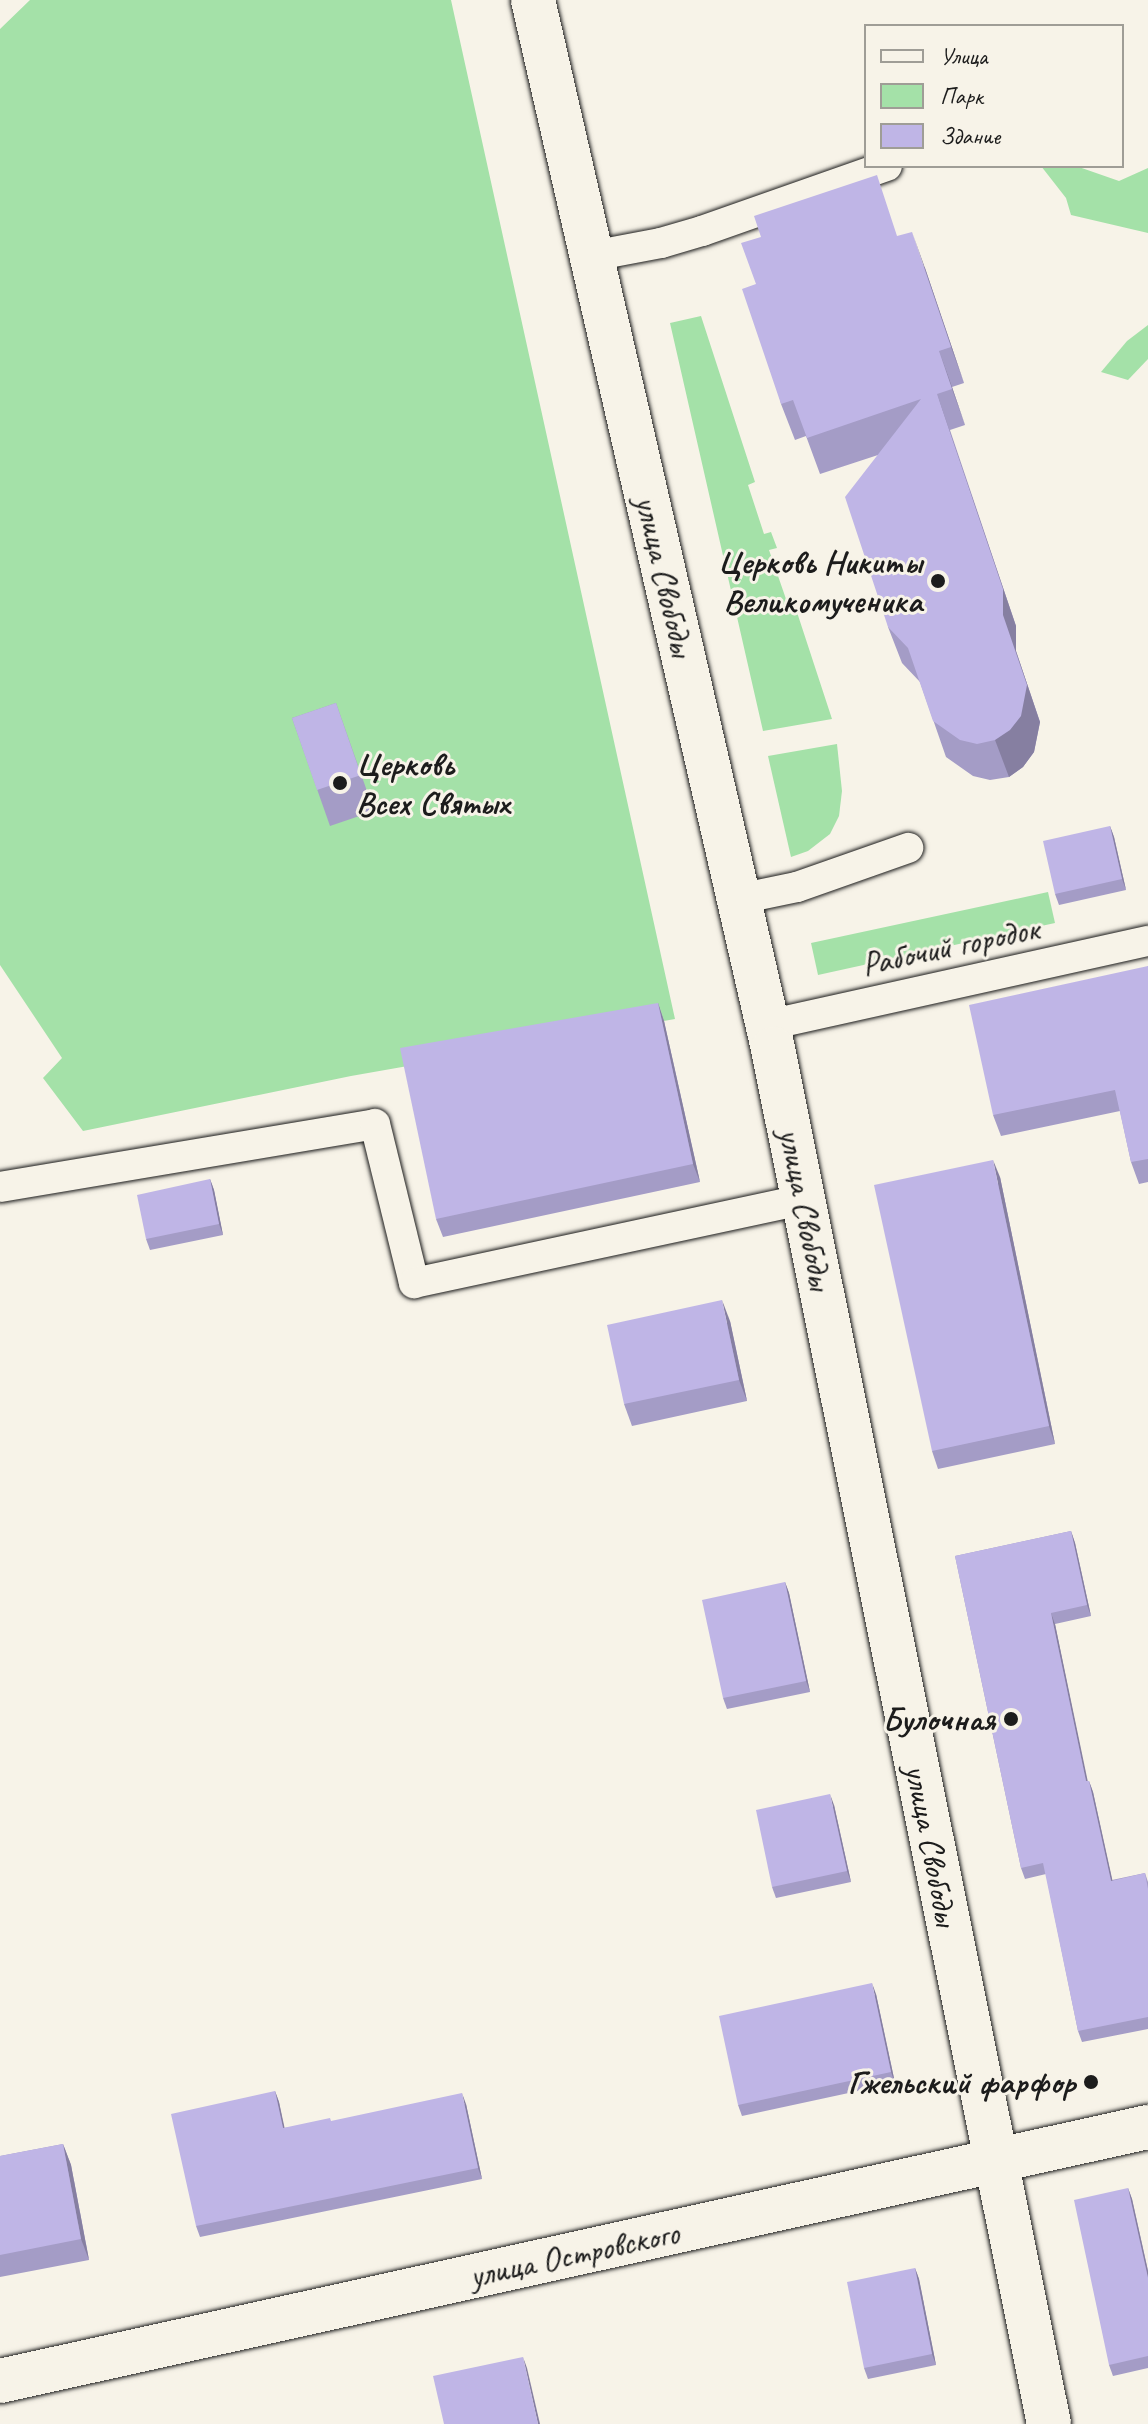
<!DOCTYPE html>
<meta charset="utf-8">
<style>
body{margin:0}
#map{position:relative;width:1148px;height:2424px;overflow:hidden;background:#f7f3e8;font-family:Caveat,sans-serif}
div>[style]{position:absolute}
.green>*{inset:0;background:#a4e1a8}
.roads{filter:drop-shadow(0 0 2px #1c1c1c) drop-shadow(0 0 2px #1c1c1c)}
.lane>*{height:30px;margin:-15px;padding:0 15px;transform-origin:15px;border-radius:15px;background:#f7f3e8}
.street>*{height:44px;margin:-22px;padding:0 22px;transform-origin:22px;border-radius:22px;background:#f7f3e8}
.wall>*{inset:0;background:#a49cc6}
.shaded-wall>*{inset:0;background:#867fa1}
.building>*{inset:0;background:#bfb5e6}
.dots>*{width:22px;height:22px;translate:-50% -50%;box-sizing:border-box;border:4px solid #f7f3e8;border-radius:50%}
span{translate:-50% -50%;white-space:nowrap;text-align:center;line-height:1.15;-webkit-text-stroke:6px #f7f3e8;paint-order:stroke}
.poi-label{font-size:34px;color:#1c1c1c;font-weight:700}
.right{translate:-100% -50%;text-align:right}
.left{translate:0 -50%;text-align:left}
.street-label{font-size:34px;color:#1c1c1c}
.legend{position:absolute;left:864px;top:24px;width:260px;height:144px;box-sizing:border-box;background:#f7f3e8;border:2px solid #9f9d96;margin:0;padding:10px 14px;list-style:none;font-size:24px;color:#1c1c1c}
.legend li{display:flex;align-items:center;gap:16px;height:40px}
.legend b{width:40px;border:2px solid #9f9d96}
</style>
<div id="map">
<div class="green">
<div style="clip-path:polygon(30px 0,451px 0,675px 1019px,351px 1076px,83px 1131px,43px 1078px,62px 1058px,0 965px,0 29px)"></div>
<div style="clip-path:polygon(1041px 166px,1076px 166px,1119px 181px,1148px 168px,1148px 233px,1071px 215px,1066px 198px)"></div>
<div style="clip-path:polygon(701px 316px,755px 482px,748px 485px,764px 534px,771px 532px,777px 548px,769px 550px,786px 599px,792px 597px,832px 719px,763px 731px,670px 323px)"></div>
<div style="clip-path:polygon(1148px 325px,1148px 359px,1128px 380px,1101px 372px,1127px 341px)"></div>
<div style="clip-path:polygon(837px 744px,842px 791px,839px 816px,830px 834px,808px 851px,791px 857px,768px 756px)"></div>
<div style="clip-path:polygon(1048px 892px,1055px 923px,818px 975px,811px 943px)"></div>
</div>
<div class="roads">
<div class="lane">
<div style="left:592px;top:256px;width:70px;rotate:-10.7deg"></div>
<div style="left:661px;top:243px;width:43px;rotate:-16.3deg"></div>
<div style="left:702px;top:231px;width:196px;rotate:-19.4deg"></div>
<div style="left:739px;top:899px;width:59px;rotate:-11.7deg"></div>
<div style="left:797px;top:887px;width:118px;rotate:-19.4deg"></div>
<div style="left:768px;top:1025px;width:389px;rotate:-12.5deg"></div>
<div style="left:0;top:1187px;width:380px;rotate:-9.5deg"></div>
<div style="left:375px;top:1124px;width:164px;rotate:76.2deg"></div>
<div style="left:414px;top:1283px;width:400px;rotate:-12.1deg"></div>
</div>
<div class="street">
<div style="left:533px;top:0;width:1076px;rotate:77.11deg"></div>
<div style="left:773px;top:1049px;width:1402px;rotate:78.65deg"></div>
<div style="left:0;top:2381px;width:1176px;rotate:-12.48deg"></div>
</div>
</div>
<div class="wall">
<div style="clip-path:polygon(898px 236px,925px 268px,964px 383px,952px 387px,965px 425px,950px 430px,1016px 626px,1016px 651px,1040px 722px,1034px 752px,1023px 767px,1009px 777px,990px 780px,973px 776px,946px 757px,920px 682px,902px 663px,888px 627px,878px 455px,820px 474px,806px 436px,795px 440px,781px 404px,756px 284px)"></div>
<div style="clip-path:polygon(336px 703px,374px 811px,330px 826px,292px 718px)"></div>
<div style="clip-path:polygon(1110px 826px,1114px 837px,1126px 890px,1059px 905px,1055px 894px)"></div>
<div style="clip-path:polygon(1148px 966px,1148px 1182px,1139px 1184px,1131px 1162px,1120px 1111px,1001px 1136px,993px 1115px)"></div>
<div style="clip-path:polygon(658px 1003px,664px 1021px,700px 1182px,443px 1237px,436px 1219px)"></div>
<div style="clip-path:polygon(1000px 1177px,1055px 1444px,938px 1469px,932px 1451px)"></div>
<div style="clip-path:polygon(210px 1179px,214px 1190px,223px 1235px,150px 1250px,146px 1239px)"></div>
<div style="clip-path:polygon(730px 1321px,747px 1401px,632px 1426px,624px 1404px)"></div>
<div style="clip-path:polygon(1071px 1531px,1075px 1543px,1091px 1616px,1055px 1624px,1087px 1781px,1089px 1781px,1093px 1792px,1112px 1880px,1145px 1873px,1148px 1882px,1148px 2029px,1082px 2042px,1078px 2031px,1046px 1874px,1025px 1879px,1021px 1868px,955px 1556px)"></div>
<div style="clip-path:polygon(785px 1582px,789px 1593px,810px 1692px,727px 1709px,723px 1698px)"></div>
<div style="clip-path:polygon(834px 1805px,851px 1882px,776px 1898px,772px 1887px)"></div>
<div style="clip-path:polygon(876px 1994px,895px 2083px,742px 2116px,738px 2105px)"></div>
<div style="clip-path:polygon(275px 2091px,279px 2102px,284px 2128px,466px 2104px,482px 2179px,200px 2237px,196px 2226px)"></div>
<div style="clip-path:polygon(63px 2144px,71px 2165px,89px 2260px,0 2277px,0 2156px)"></div>
<div style="clip-path:polygon(1128px 2188px,1132px 2199px,1148px 2271px,1148px 2368px,1113px 2376px,1109px 2365px)"></div>
<div style="clip-path:polygon(915px 2268px,919px 2279px,936px 2365px,868px 2379px,864px 2368px)"></div>
</div>
<div class="shaded-wall">
<div style="clip-path:polygon(912px 232px,925px 268px,964px 383px,951px 347px)"></div>
<div style="clip-path:polygon(939px 351px,952px 387px,965px 425px,952px 389px)"></div>
<div style="clip-path:polygon(937px 394px,1016px 626px,1016px 651px,1040px 722px,1034px 752px,1023px 767px,1009px 777px,995px 740px,1003px 615px)"></div>
<div style="clip-path:polygon(1110px 826px,1114px 837px,1126px 890px,1122px 879px)"></div>
<div style="clip-path:polygon(658px 1003px,664px 1021px,700px 1182px,693px 1164px)"></div>
<div style="clip-path:polygon(993px 1160px,1000px 1177px,1055px 1444px,1049px 1426px)"></div>
<div style="clip-path:polygon(210px 1179px,214px 1190px,223px 1235px,219px 1224px)"></div>
<div style="clip-path:polygon(722px 1300px,730px 1321px,747px 1401px,739px 1380px)"></div>
<div style="clip-path:polygon(1071px 1531px,1075px 1543px,1091px 1616px,1087px 1605px)"></div>
<div style="clip-path:polygon(785px 1582px,789px 1593px,810px 1692px,806px 1681px)"></div>
<div style="clip-path:polygon(1051px 1613px,1055px 1624px,1090px 1792px,1086px 1781px)"></div>
<div style="clip-path:polygon(1089px 1781px,1093px 1792px,1115px 1892px,1111px 1881px)"></div>
<div style="clip-path:polygon(830px 1794px,834px 1805px,851px 1882px,847px 1871px)"></div>
<div style="clip-path:polygon(872px 1983px,876px 1994px,895px 2083px,891px 2072px)"></div>
<div style="clip-path:polygon(275px 2091px,279px 2102px,287px 2139px,283px 2128px)"></div>
<div style="clip-path:polygon(462px 2093px,466px 2104px,482px 2179px,478px 2168px)"></div>
<div style="clip-path:polygon(63px 2144px,71px 2165px,89px 2260px,81px 2239px)"></div>
<div style="clip-path:polygon(1128px 2188px,1132px 2199px,1148px 2271px,1148px 2278px)"></div>
<div style="clip-path:polygon(915px 2268px,919px 2279px,936px 2365px,932px 2354px)"></div>
<div style="clip-path:polygon(523px 2357px,527px 2368px,540px 2424px,538px 2424px)"></div>
</div>
<div class="building">
<div style="clip-path:polygon(877px 175px,897px 236px,912px 232px,951px 347px,939px 351px,952px 389px,937px 394px,1003px 589px,1003px 615px,1027px 685px,1021px 716px,1010px 730px,995px 740px,977px 744px,960px 740px,933px 721px,908px 648px,888px 627px,845px 497px,921px 399px,807px 438px,793px 400px,781px 404px,742px 289px,756px 284px,741px 243px,761px 237px,754px 216px)"></div>
<div style="clip-path:polygon(336px 703px,361px 775px,317px 790px,292px 718px)"></div>
<div style="clip-path:polygon(1110px 826px,1122px 879px,1055px 894px,1043px 841px)"></div>
<div style="clip-path:polygon(1148px 966px,1148px 1159px,1131px 1162px,1115px 1090px,993px 1115px,969px 1005px)"></div>
<div style="clip-path:polygon(658px 1003px,693px 1164px,436px 1219px,400px 1048px)"></div>
<div style="clip-path:polygon(993px 1160px,1049px 1426px,932px 1451px,874px 1185px)"></div>
<div style="clip-path:polygon(210px 1179px,219px 1224px,146px 1239px,137px 1195px)"></div>
<div style="clip-path:polygon(722px 1300px,739px 1380px,624px 1404px,607px 1325px)"></div>
<div style="clip-path:polygon(1071px 1531px,1087px 1605px,1051px 1613px,1086px 1781px,1089px 1781px,1111px 1881px,1145px 1873px,1148px 1889px,1148px 2017px,1078px 2031px,1043px 1863px,1021px 1868px,955px 1556px)"></div>
<div style="clip-path:polygon(785px 1582px,806px 1681px,723px 1698px,702px 1600px)"></div>
<div style="clip-path:polygon(830px 1794px,847px 1871px,772px 1887px,756px 1810px)"></div>
<div style="clip-path:polygon(872px 1983px,891px 2072px,738px 2105px,719px 2016px)"></div>
<div style="clip-path:polygon(275px 2091px,283px 2128px,330px 2118px,331px 2121px,462px 2093px,478px 2168px,196px 2226px,171px 2114px)"></div>
<div style="clip-path:polygon(63px 2144px,81px 2239px,0 2255px,0 2156px)"></div>
<div style="clip-path:polygon(1128px 2188px,1148px 2278px,1148px 2356px,1109px 2365px,1074px 2200px)"></div>
<div style="clip-path:polygon(915px 2268px,932px 2354px,864px 2368px,847px 2282px)"></div>
<div style="clip-path:polygon(523px 2357px,538px 2424px,444px 2424px,433px 2376px)"></div>
</div>
<div class="dots">
<div style="left:938px;top:581px;background:#1c1c1c"></div>
<div style="left:340px;top:783px;background:#1c1c1c"></div>
<div style="left:1011px;top:1719px;background:#1c1c1c"></div>
<div style="left:1091px;top:2082px;background:#1c1c1c"></div>
</div>
<div class="poi-label">
<span class="right" style="left:922px;top:581px">Церковь Никиты<br>Великомученика</span>
<span class="left" style="left:356px;top:783px">Церковь<br>Всех Святых</span>
<span class="right" style="left:995px;top:1719px">Булочная</span>
<span class="right" style="left:1075px;top:2082px">Гжельский фарфор</span>
</div>
<div class="street-label">
<span style="left:665px;top:576px;rotate:77deg">улица Свободы</span>
<span style="left:950px;top:946px;rotate:-12deg">Рабочий городок</span>
<span style="left:806px;top:1209px;rotate:79deg">улица Свободы</span>
<span style="left:932px;top:1845px;rotate:79deg">улица Свободы</span>
<span style="left:574px;top:2254px;rotate:-12deg">улица Островского</span>
</div>
<ul class="legend">
<li><b style="height:10px;background:#f7f3e8"></b>Улица</li>
<li><b style="height:22px;background:#a4e1a8"></b>Парк</li>
<li><b style="height:22px;background:#bfb5e6"></b>Здание</li>
</ul>
</div>
